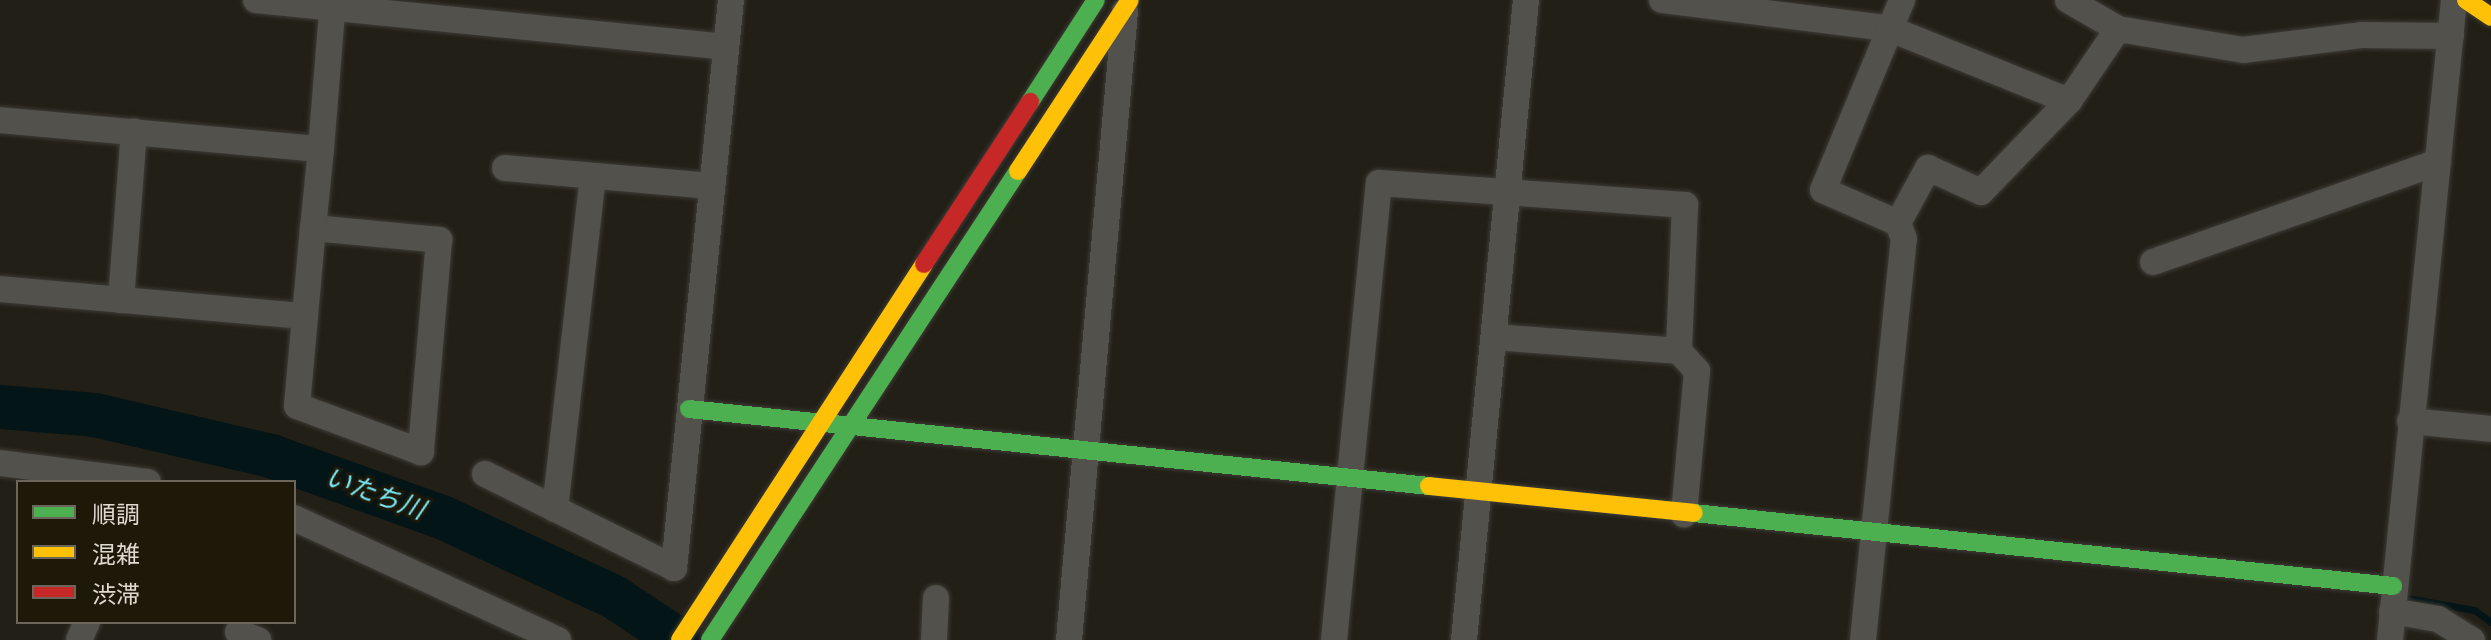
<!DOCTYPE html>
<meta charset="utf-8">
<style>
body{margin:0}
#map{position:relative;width:2491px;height:640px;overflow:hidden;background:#221f17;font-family:"Open Sans","Noto Sans JP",sans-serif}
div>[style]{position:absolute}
.stream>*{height:7px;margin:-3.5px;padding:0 3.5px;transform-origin:3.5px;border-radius:3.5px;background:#031517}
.river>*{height:44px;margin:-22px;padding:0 22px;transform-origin:22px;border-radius:22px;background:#031517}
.roads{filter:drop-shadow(0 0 2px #3d3b35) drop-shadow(0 0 2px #3d3b35)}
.street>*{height:26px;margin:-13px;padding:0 13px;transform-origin:13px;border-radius:13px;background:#53514b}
.fast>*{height:18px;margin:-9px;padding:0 9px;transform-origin:9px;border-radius:9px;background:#4caf50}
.slow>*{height:18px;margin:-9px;padding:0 9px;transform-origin:9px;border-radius:9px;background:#ffc107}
.jam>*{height:18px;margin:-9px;padding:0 9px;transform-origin:9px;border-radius:9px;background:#c62828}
span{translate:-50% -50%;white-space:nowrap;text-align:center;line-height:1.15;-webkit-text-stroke:6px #1e1809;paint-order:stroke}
.water-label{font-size:26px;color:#77eaf8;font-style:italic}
.legend{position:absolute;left:16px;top:480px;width:280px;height:144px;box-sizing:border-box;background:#1e1809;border:2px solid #6b6659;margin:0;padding:10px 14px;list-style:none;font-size:24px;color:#dedad0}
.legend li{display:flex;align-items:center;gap:16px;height:40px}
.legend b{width:40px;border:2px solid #6b6659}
</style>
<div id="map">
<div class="stream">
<div style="left:2401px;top:597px;width:74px;rotate:10.1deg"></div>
<div style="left:2474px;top:610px;width:21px;rotate:35deg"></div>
</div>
<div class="river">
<div style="left:0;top:407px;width:95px;rotate:4.8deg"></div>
<div style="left:95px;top:415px;width:181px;rotate:13.1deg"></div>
<div style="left:271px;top:456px;width:184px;rotate:19.7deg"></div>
<div style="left:444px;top:518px;width:187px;rotate:24.9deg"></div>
<div style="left:614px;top:597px;width:78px;rotate:33.5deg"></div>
</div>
<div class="roads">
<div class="street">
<div style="left:256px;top:0;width:472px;rotate:5.7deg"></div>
<div style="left:1662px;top:0;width:228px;rotate:7.1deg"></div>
<div style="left:1888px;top:28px;width:195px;rotate:22deg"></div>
<div style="left:2069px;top:101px;width:87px;rotate:-55.8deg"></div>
<div style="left:2118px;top:29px;width:127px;rotate:9.5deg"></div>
<div style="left:2243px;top:50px;width:119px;rotate:-7.2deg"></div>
<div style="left:2361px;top:35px;width:90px;rotate:0.6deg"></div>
<div style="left:2068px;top:0;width:58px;rotate:30.1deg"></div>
<div style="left:0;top:120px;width:322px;rotate:5.2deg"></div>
<div style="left:321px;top:149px;width:149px;rotate:-85.4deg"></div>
<div style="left:505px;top:168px;width:208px;rotate:5deg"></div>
<div style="left:1898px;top:223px;width:63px;rotate:-61.4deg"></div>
<div style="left:1928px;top:168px;width:58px;rotate:24.4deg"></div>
<div style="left:1981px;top:192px;width:127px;rotate:-46deg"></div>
<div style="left:313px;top:228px;width:127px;rotate:5.4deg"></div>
<div style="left:439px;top:240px;width:213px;rotate:94.9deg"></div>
<div style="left:421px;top:452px;width:132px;rotate:-159.6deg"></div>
<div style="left:297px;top:406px;width:179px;rotate:-84.9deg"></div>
<div style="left:313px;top:228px;width:79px;rotate:-84.2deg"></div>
<div style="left:2153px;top:262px;width:302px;rotate:-19.3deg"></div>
<div style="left:0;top:289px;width:306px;rotate:5.1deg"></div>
<div style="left:121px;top:300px;width:169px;rotate:-85.6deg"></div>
<div style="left:1494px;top:337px;width:186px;rotate:4.3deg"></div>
<div style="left:1679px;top:351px;width:27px;rotate:48deg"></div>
<div style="left:1697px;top:371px;width:144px;rotate:95.2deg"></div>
<div style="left:2410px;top:421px;width:81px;rotate:5.6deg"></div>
<div style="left:0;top:463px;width:149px;rotate:7.3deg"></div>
<div style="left:485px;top:474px;width:211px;rotate:26.4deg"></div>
<div style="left:674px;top:568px;width:571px;rotate:-84.27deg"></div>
<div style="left:555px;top:509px;width:335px;rotate:-83.5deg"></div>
<div style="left:294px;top:518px;width:291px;rotate:24.8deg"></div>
<div style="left:2392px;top:611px;width:47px;rotate:9.9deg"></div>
<div style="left:2438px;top:619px;width:40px;rotate:32deg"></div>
<div style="left:238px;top:632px;width:22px;rotate:22deg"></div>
<div style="left:79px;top:640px;width:20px;rotate:-66deg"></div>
<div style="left:934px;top:640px;width:42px;rotate:-87.3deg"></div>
<div style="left:1069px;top:640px;width:631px;rotate:-84.91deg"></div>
<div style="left:1334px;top:640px;width:459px;rotate:-84.4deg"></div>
<div style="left:1379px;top:183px;width:307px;rotate:4.1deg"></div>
<div style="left:1685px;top:205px;width:146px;rotate:92.4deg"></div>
<div style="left:1464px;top:640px;width:643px;rotate:-84.47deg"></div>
<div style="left:1863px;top:640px;width:403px;rotate:-84.2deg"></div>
<div style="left:1904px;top:239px;width:17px;rotate:-111deg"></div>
<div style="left:1898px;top:223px;width:82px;rotate:-156.3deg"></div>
<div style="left:1823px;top:190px;width:206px;rotate:-67.4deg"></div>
<div style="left:2390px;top:640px;width:643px;rotate:-84.29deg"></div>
</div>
<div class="fast">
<div style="left:1030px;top:102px;width:121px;rotate:-57.1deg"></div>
<div style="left:689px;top:409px;width:744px;rotate:5.94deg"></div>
<div style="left:1694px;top:513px;width:703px;rotate:5.96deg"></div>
<div style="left:710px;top:640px;width:561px;rotate:-56.71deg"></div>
</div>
<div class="slow">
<div style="left:2466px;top:0;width:30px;rotate:34deg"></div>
<div style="left:1018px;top:171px;width:204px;rotate:-56.8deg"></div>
<div style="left:1429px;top:486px;width:266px;rotate:5.8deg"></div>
<div style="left:680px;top:640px;width:448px;rotate:-57deg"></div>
</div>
<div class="jam">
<div style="left:924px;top:264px;width:194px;rotate:-56.8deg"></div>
</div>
</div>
<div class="water-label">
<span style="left:375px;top:493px;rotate:20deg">いたち川</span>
</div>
<ul class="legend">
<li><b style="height:10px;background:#4caf50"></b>順調</li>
<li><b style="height:10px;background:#ffc107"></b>混雑</li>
<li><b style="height:10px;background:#c62828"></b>渋滞</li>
</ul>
</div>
